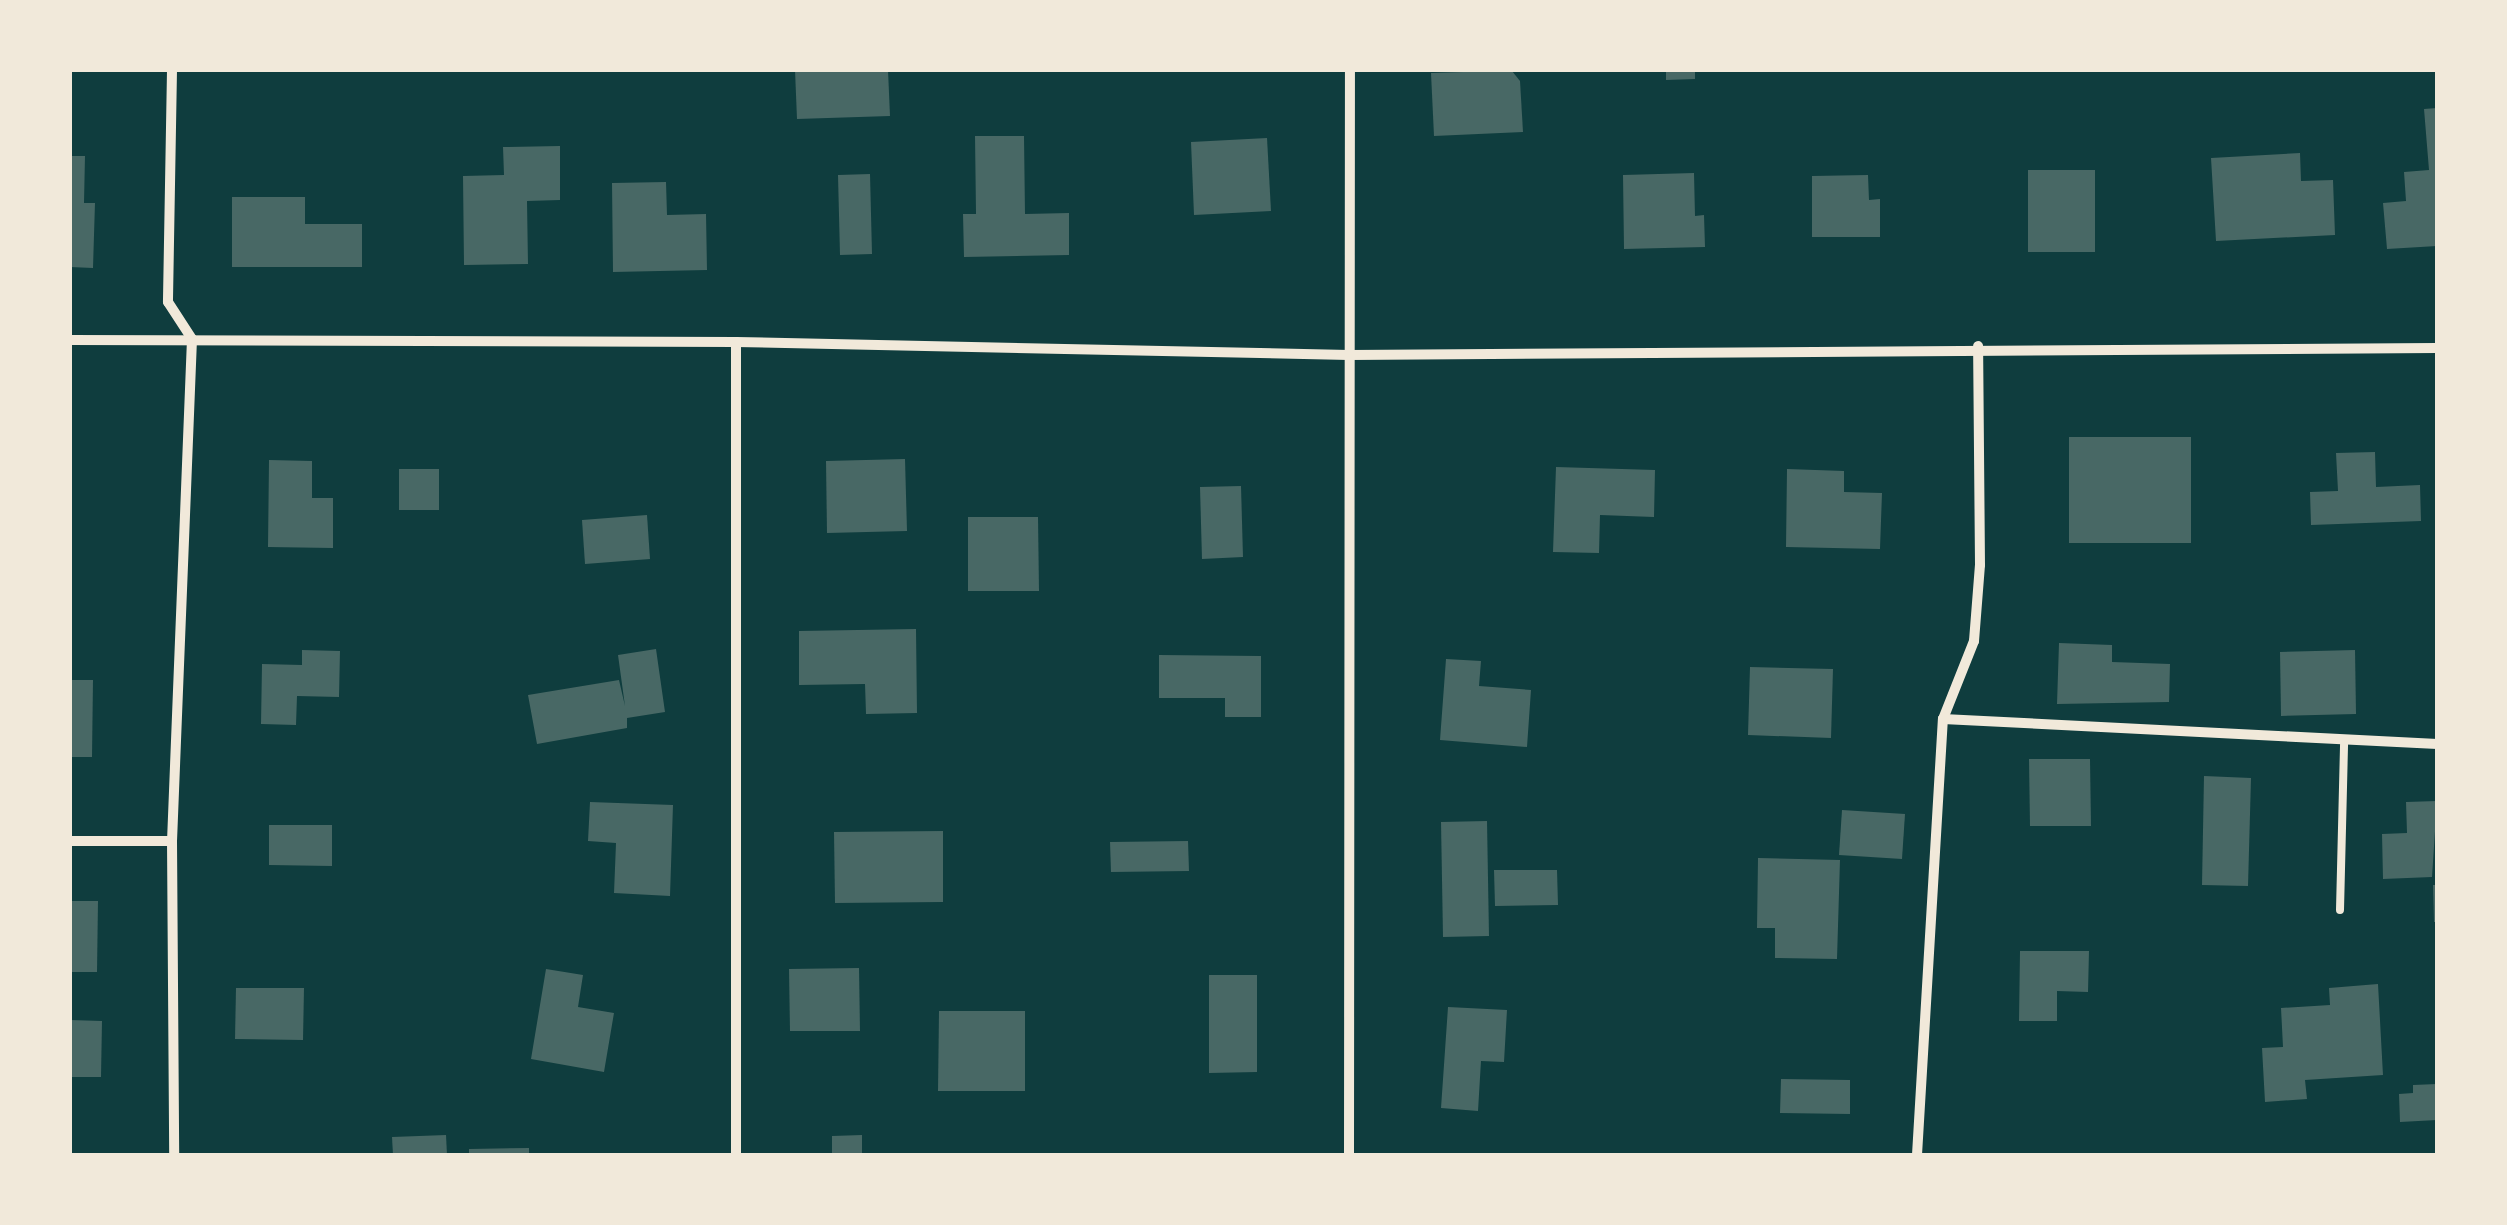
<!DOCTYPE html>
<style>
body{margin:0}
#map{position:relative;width:2507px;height:1225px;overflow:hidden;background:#0f3d3e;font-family:Manrope,sans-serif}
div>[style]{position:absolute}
.building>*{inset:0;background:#486865}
.service>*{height:8px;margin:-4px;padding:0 4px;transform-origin:4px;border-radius:4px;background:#f1e9da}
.minor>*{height:10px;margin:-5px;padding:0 5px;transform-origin:5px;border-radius:5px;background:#f1e9da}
span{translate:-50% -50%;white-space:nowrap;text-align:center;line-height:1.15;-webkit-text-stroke:9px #f1e9da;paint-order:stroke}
.frame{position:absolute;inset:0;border:72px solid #f1e9da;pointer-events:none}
</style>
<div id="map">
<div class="building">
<div style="clip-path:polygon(795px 70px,888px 70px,890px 116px,797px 119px)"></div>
<div style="clip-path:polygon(1666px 70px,1695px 70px,1695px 79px,1666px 80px)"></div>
<div style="clip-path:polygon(1495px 71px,1512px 71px,1520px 81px,1523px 132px,1434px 136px,1431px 73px)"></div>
<div style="clip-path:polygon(2437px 108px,2437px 246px,2387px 249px,2383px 203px,2406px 201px,2404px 172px,2429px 170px,2424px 109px)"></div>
<div style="clip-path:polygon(975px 136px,1024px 136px,1025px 214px,1069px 213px,1069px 255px,964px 257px,963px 214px,976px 214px)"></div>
<div style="clip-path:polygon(1267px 138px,1271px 211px,1194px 215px,1191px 142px)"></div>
<div style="clip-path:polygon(560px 146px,560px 200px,527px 201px,528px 264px,464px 265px,463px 176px,504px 175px,503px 147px)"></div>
<div style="clip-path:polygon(2300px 153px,2301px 181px,2333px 180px,2335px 235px,2216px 241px,2211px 158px)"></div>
<div style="clip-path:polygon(70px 156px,85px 156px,84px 203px,95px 203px,93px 268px,70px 267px)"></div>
<div style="clip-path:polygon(2028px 170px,2095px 170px,2095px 252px,2028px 252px)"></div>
<div style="clip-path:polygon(1694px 173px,1695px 216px,1704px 215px,1705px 247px,1624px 249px,1623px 175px)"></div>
<div style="clip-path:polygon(870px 174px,872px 254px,840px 255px,838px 175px)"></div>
<div style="clip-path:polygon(1868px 175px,1869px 200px,1880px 199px,1880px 237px,1812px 237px,1812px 176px)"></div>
<div style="clip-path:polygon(666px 182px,667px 215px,706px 214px,707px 270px,613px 272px,612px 183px)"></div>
<div style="clip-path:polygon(232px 197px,305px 197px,305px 224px,362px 224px,362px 267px,232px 267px)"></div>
<div style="clip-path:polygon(2069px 437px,2191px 437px,2191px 543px,2069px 543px)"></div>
<div style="clip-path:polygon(2375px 452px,2376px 487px,2420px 485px,2421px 521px,2311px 525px,2310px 492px,2338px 491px,2336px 453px)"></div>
<div style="clip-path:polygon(905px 459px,907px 531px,827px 533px,826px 461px)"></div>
<div style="clip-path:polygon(269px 460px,312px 461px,312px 498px,333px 498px,333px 548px,268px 547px)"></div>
<div style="clip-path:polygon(1556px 467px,1655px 470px,1654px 517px,1600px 515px,1599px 553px,1553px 552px)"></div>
<div style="clip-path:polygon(399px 469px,439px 469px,439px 510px,399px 510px)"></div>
<div style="clip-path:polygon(1787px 469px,1844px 471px,1844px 492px,1882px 493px,1880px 549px,1786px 547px)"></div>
<div style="clip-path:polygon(1241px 486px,1243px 557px,1202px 559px,1200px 487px)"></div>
<div style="clip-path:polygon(647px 515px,650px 559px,585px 564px,582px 520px)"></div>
<div style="clip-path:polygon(968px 517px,1038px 517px,1039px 591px,968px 591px)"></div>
<div style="clip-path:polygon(916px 629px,917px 713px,866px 714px,865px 684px,799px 685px,799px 631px)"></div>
<div style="clip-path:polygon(2059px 643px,2112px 645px,2112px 662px,2170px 664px,2169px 702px,2057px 704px)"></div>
<div style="clip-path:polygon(656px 649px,665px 712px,627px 718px,627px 728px,537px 744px,528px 695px,619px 680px,625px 706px,618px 655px)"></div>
<div style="clip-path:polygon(302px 650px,340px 651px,339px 697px,297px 696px,296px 725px,261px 724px,262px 664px,302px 665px)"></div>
<div style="clip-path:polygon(2355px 650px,2356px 714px,2281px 716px,2280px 652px)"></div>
<div style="clip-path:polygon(1159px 655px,1261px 656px,1261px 717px,1225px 717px,1225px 698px,1159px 698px)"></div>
<div style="clip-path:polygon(1446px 659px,1481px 661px,1479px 686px,1531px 690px,1527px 747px,1440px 740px)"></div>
<div style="clip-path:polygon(1750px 667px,1833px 669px,1831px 738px,1748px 735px)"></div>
<div style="clip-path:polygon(70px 680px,93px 680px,92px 757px,70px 757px)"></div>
<div style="clip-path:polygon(2029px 759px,2090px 759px,2091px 826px,2030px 826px)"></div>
<div style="clip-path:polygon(2204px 776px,2251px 778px,2248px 886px,2202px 885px)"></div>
<div style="clip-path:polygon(2437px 801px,2432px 877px,2383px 879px,2382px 834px,2407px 833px,2406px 802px)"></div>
<div style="clip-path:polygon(590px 802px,673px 805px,670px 896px,614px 893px,616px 843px,588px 841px)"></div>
<div style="clip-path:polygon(1842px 810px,1905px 814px,1902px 859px,1839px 855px)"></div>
<div style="clip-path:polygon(1487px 821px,1489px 936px,1443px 937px,1441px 822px)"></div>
<div style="clip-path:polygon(269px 825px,332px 825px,332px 866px,269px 865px)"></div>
<div style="clip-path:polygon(943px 831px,943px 902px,835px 903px,834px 832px)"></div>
<div style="clip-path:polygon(1188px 841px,1189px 871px,1111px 872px,1110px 842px)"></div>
<div style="clip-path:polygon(1758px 858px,1840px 860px,1837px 959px,1775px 958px,1775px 928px,1757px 928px)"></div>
<div style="clip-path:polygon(1494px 870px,1557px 870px,1558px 905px,1495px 906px)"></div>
<div style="clip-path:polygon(2433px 885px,2437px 885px,2437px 922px,2434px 922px)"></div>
<div style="clip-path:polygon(70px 901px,98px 901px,97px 972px,70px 972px)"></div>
<div style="clip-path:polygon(2020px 951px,2089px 951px,2088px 992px,2057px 991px,2057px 1021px,2019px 1021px)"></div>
<div style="clip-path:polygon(859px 968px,860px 1031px,790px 1031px,789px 969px)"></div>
<div style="clip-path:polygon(546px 969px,583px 975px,578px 1007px,614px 1013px,604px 1072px,531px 1059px)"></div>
<div style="clip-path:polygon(1209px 975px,1257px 975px,1257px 1072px,1209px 1073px)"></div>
<div style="clip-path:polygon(2378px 984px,2383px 1075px,2305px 1080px,2307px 1099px,2265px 1102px,2262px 1048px,2283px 1047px,2281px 1008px,2330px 1005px,2329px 988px)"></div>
<div style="clip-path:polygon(236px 988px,304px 988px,303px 1040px,235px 1039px)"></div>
<div style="clip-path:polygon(1448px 1007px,1507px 1010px,1504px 1062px,1481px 1061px,1478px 1111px,1441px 1108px)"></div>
<div style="clip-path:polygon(939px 1011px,1025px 1011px,1025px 1091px,938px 1091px)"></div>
<div style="clip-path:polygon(70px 1020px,102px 1021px,101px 1077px,70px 1077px)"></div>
<div style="clip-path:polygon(1781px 1079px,1850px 1080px,1850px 1114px,1780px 1113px)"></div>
<div style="clip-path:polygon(2437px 1084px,2437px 1120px,2400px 1122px,2399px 1094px,2413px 1093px,2413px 1085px)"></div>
<div style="clip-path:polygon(446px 1135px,447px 1155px,393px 1155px,392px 1137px)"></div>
<div style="clip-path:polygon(862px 1135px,862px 1155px,832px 1155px,832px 1136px)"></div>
<div style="clip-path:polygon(529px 1148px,529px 1155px,469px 1155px,469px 1149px)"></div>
</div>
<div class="service">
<div style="left:2340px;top:910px;width:168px;rotate:-88.6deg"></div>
</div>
<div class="minor">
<div style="left:172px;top:70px;width:232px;rotate:91deg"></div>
<div style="left:168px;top:302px;width:44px;rotate:57deg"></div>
<div style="left:192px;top:339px;width:502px;rotate:92.28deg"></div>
<div style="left:172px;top:841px;width:314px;rotate:89.6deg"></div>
<div style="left:70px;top:340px;width:666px;rotate:0.17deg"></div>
<div style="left:736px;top:342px;width:613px;rotate:1.21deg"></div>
<div style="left:1349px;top:355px;width:1088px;rotate:-0.37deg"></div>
<div style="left:1943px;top:719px;width:495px;rotate:2.9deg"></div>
<div style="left:70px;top:841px;width:102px"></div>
<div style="left:736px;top:1155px;width:813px;rotate:-90deg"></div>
<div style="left:1349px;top:1155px;width:1085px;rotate:-89.95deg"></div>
<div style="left:1917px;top:1155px;width:437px;rotate:-86.6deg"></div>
<div style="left:1943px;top:719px;width:84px;rotate:-68.3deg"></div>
<div style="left:1974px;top:641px;width:76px;rotate:-85.5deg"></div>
<div style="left:1980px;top:565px;width:219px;rotate:-90.5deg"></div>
</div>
<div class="frame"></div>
</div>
